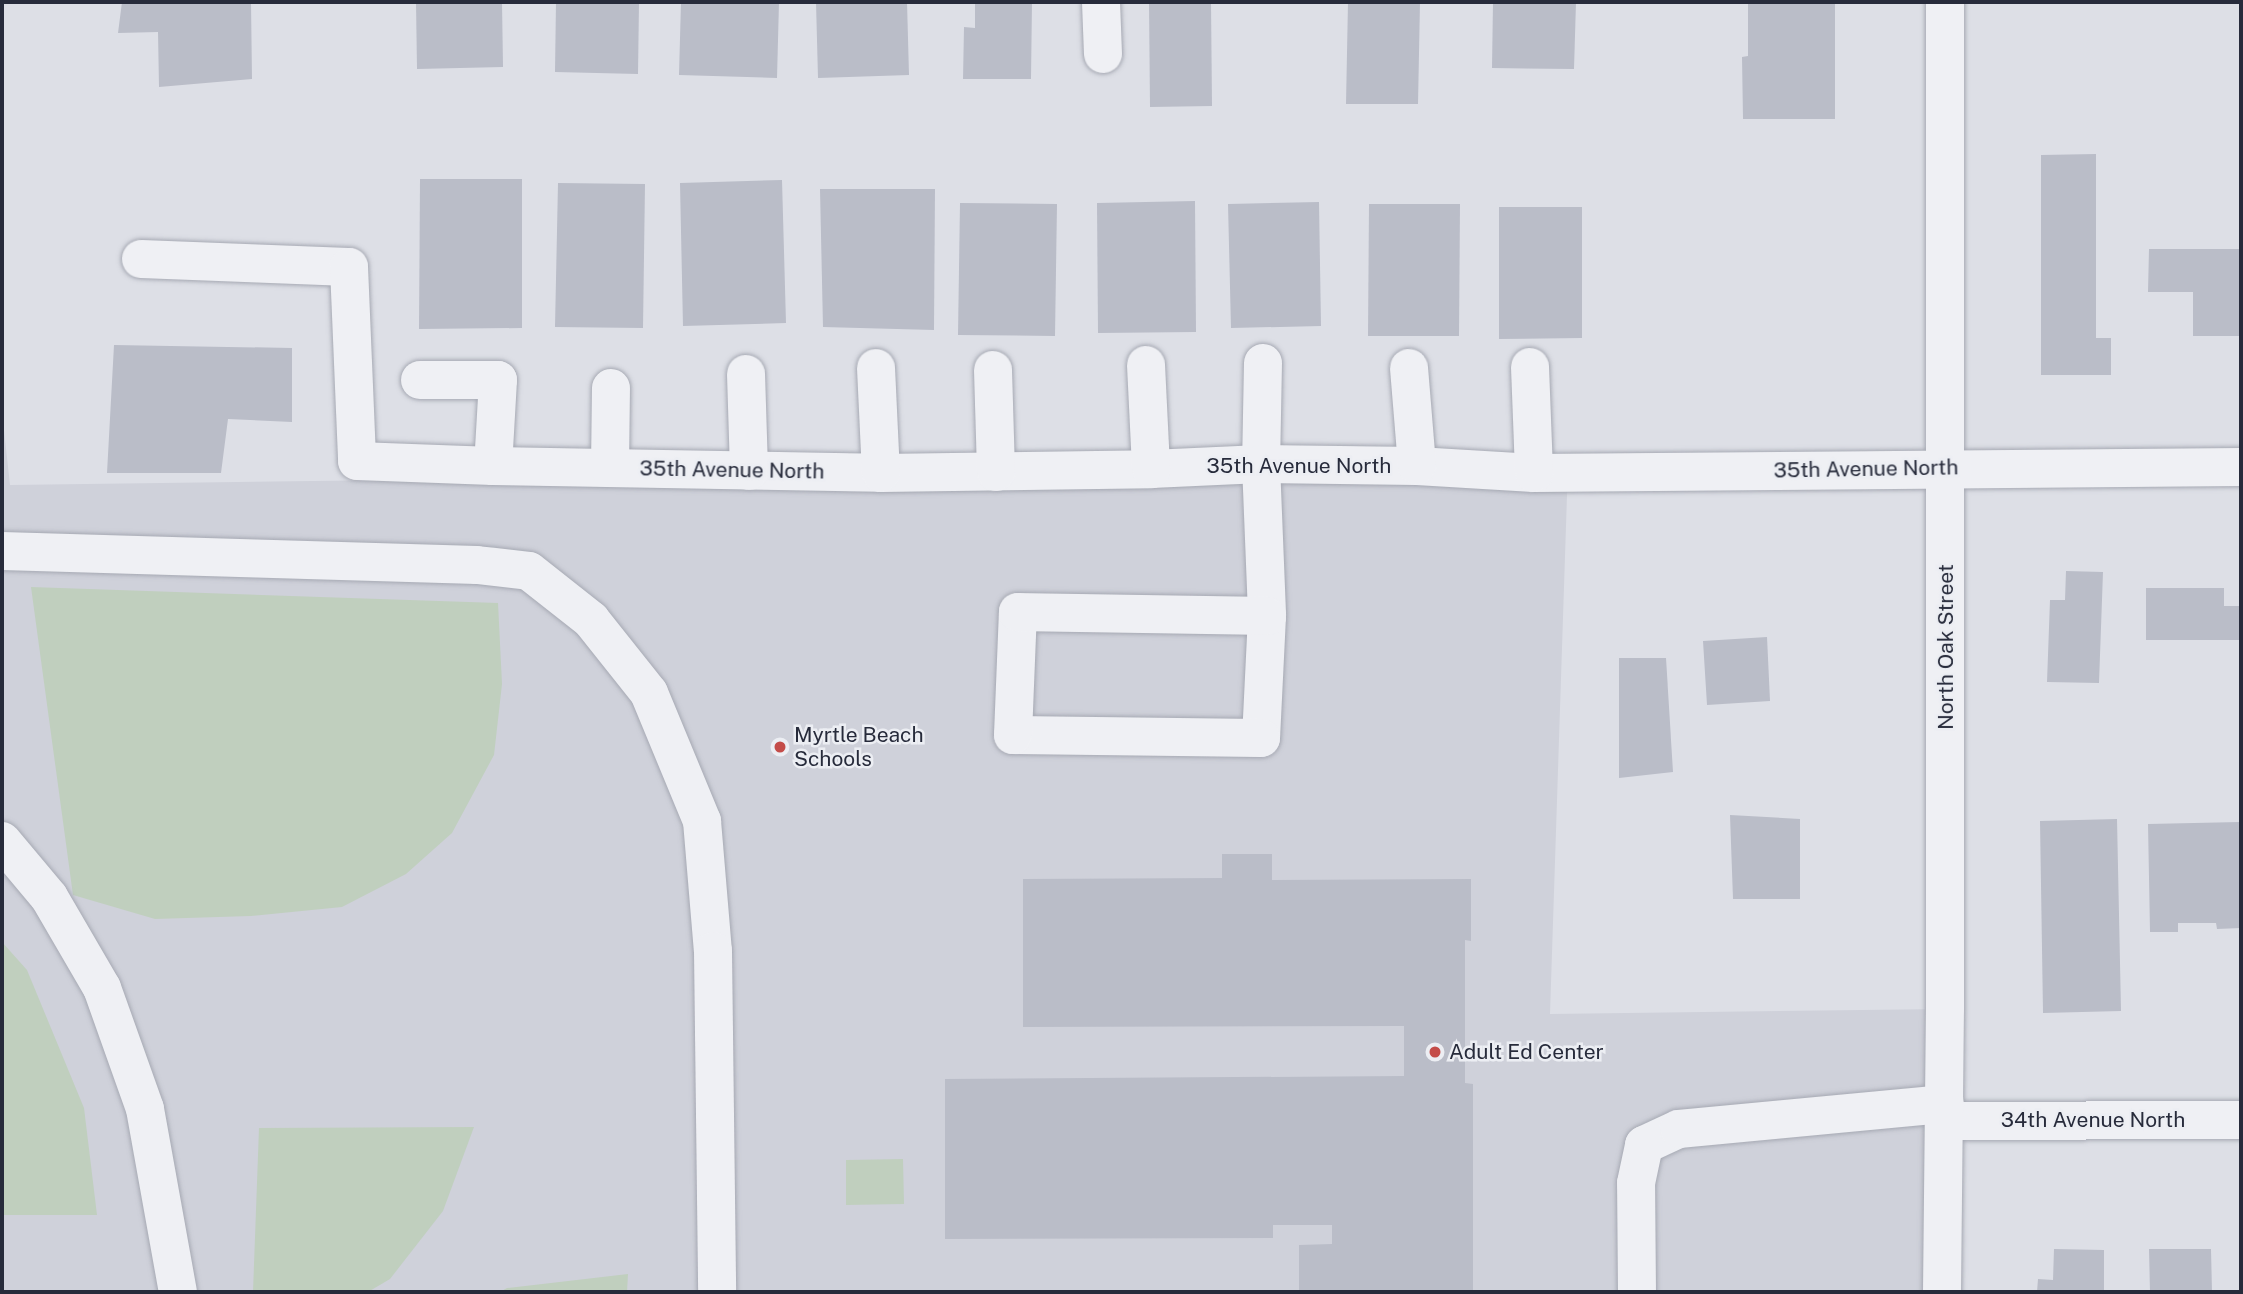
<!DOCTYPE html>
<style>
body{margin:0}
#map{position:relative;width:2243px;height:1294px;overflow:hidden;background:#dddfe6;font-family:"Public Sans",sans-serif}
div>[style]{position:absolute}
.built>*{inset:0;background:#cfd1da}
.green>*{inset:0;background:#c0cfbe}
.building>*{inset:0;background:#babdc8}
.roads{filter:drop-shadow(0 0 2px #a6a9b3) drop-shadow(0 0 2px #a6a9b3)}
.minor>*{height:38px;margin:-19px;padding:0 19px;transform-origin:19px;border-radius:19px;background:#eff0f4}
.dots>*{width:19px;height:19px;translate:-50% -50%;box-sizing:border-box;border:4px solid #eceef3;border-radius:50%}
span{translate:-50% -50%;white-space:nowrap;text-align:center;line-height:1.15;-webkit-text-stroke:5px #eceef3;paint-order:stroke}
.street-label{font-size:21px;color:#272b3b}
.poi-label{font-size:21px;color:#272b3b}
.left{translate:0 -50%;text-align:left}
.frame{position:absolute;inset:0;border:4px solid #272b3b;pointer-events:none}
</style>
<div id="map">
<div class="built">
<div style="clip-path:polygon(2px 412px,10px 485px,1568px 465px,1550px 1014px,1945px 1009px,1944px 1292px,2px 1292px)"></div>
</div>
<div class="green">
<div style="clip-path:polygon(31px 587px,498px 603px,502px 684px,494px 755px,452px 833px,406px 874px,342px 907px,251px 916px,155px 919px,73px 895px)"></div>
<div style="clip-path:polygon(2px 942px,27px 970px,84px 1108px,97px 1215px,2px 1215px)"></div>
<div style="clip-path:polygon(474px 1127px,443px 1211px,390px 1279px,368px 1292px,253px 1292px,259px 1128px)"></div>
<div style="clip-path:polygon(903px 1159px,904px 1204px,846px 1205px,846px 1160px)"></div>
<div style="clip-path:polygon(628px 1274px,627px 1292px,500px 1292px,507px 1288px)"></div>
</div>
<div class="building">
<div style="clip-path:polygon(122px 2px,251px 2px,252px 79px,159px 87px,158px 32px,118px 33px)"></div>
<div style="clip-path:polygon(416px 2px,502px 2px,503px 67px,417px 69px)"></div>
<div style="clip-path:polygon(556px 2px,639px 2px,638px 74px,555px 72px)"></div>
<div style="clip-path:polygon(681px 2px,779px 2px,777px 78px,679px 75px)"></div>
<div style="clip-path:polygon(816px 2px,907px 2px,909px 75px,818px 78px)"></div>
<div style="clip-path:polygon(975px 2px,1032px 2px,1031px 79px,963px 79px,964px 27px,975px 28px)"></div>
<div style="clip-path:polygon(1149px 2px,1211px 2px,1212px 106px,1150px 107px)"></div>
<div style="clip-path:polygon(1348px 2px,1420px 2px,1418px 104px,1346px 104px)"></div>
<div style="clip-path:polygon(1493px 2px,1576px 2px,1574px 69px,1492px 68px)"></div>
<div style="clip-path:polygon(1748px 2px,1835px 2px,1835px 119px,1743px 119px,1742px 57px,1748px 56px)"></div>
<div style="clip-path:polygon(2096px 154px,2096px 338px,2111px 338px,2111px 375px,2041px 375px,2041px 155px)"></div>
<div style="clip-path:polygon(420px 179px,522px 179px,522px 328px,419px 329px)"></div>
<div style="clip-path:polygon(782px 180px,786px 323px,683px 326px,680px 183px)"></div>
<div style="clip-path:polygon(558px 183px,645px 184px,643px 328px,555px 327px)"></div>
<div style="clip-path:polygon(820px 189px,935px 189px,934px 330px,823px 327px)"></div>
<div style="clip-path:polygon(1195px 201px,1196px 332px,1098px 333px,1097px 203px)"></div>
<div style="clip-path:polygon(1319px 202px,1321px 326px,1231px 328px,1228px 204px)"></div>
<div style="clip-path:polygon(960px 203px,1057px 204px,1055px 336px,958px 335px)"></div>
<div style="clip-path:polygon(1369px 204px,1460px 204px,1459px 336px,1368px 336px)"></div>
<div style="clip-path:polygon(1499px 207px,1582px 207px,1582px 338px,1499px 339px)"></div>
<div style="clip-path:polygon(2149px 249px,2241px 249px,2241px 336px,2193px 336px,2193px 292px,2148px 292px)"></div>
<div style="clip-path:polygon(114px 345px,292px 348px,292px 422px,228px 419px,221px 473px,107px 473px)"></div>
<div style="clip-path:polygon(2066px 571px,2103px 572px,2099px 683px,2047px 682px,2050px 600px,2065px 600px)"></div>
<div style="clip-path:polygon(2146px 588px,2224px 588px,2224px 606px,2239px 606px,2239px 640px,2146px 640px)"></div>
<div style="clip-path:polygon(1767px 637px,1770px 701px,1707px 705px,1703px 641px)"></div>
<div style="clip-path:polygon(1619px 658px,1666px 658px,1673px 772px,1619px 778px)"></div>
<div style="clip-path:polygon(1730px 815px,1800px 819px,1800px 899px,1733px 899px)"></div>
<div style="clip-path:polygon(2117px 819px,2121px 1011px,2043px 1013px,2040px 821px)"></div>
<div style="clip-path:polygon(2240px 822px,2241px 928px,2217px 929px,2216px 923px,2178px 923px,2178px 932px,2150px 932px,2148px 824px)"></div>
<div style="clip-path:polygon(1222px 854px,1272px 854px,1272px 880px,1471px 879px,1471px 941px,1465px 940px,1465px 1083px,1473px 1084px,1473px 1292px,1299px 1292px,1299px 1245px,1332px 1244px,1332px 1225px,1273px 1225px,1273px 1238px,945px 1239px,945px 1079px,1404px 1076px,1404px 1026px,1023px 1027px,1023px 879px,1222px 878px)"></div>
<div style="clip-path:polygon(2054px 1249px,2104px 1250px,2104px 1292px,2037px 1292px,2038px 1279px,2053px 1280px)"></div>
<div style="clip-path:polygon(2149px 1249px,2211px 1249px,2212px 1292px,2150px 1292px)"></div>
</div>
<div class="roads">
<div class="minor">
<div style="left:1101px;top:2px;width:52px;rotate:87.8deg"></div>
<div style="left:141px;top:259px;width:208px;rotate:2.2deg"></div>
<div style="left:349px;top:267px;width:194px;rotate:87.6deg"></div>
<div style="left:357px;top:461px;width:136px;rotate:2.1deg"></div>
<div style="left:493px;top:466px;width:388px;rotate:1deg"></div>
<div style="left:881px;top:473px;width:270px;rotate:-0.8deg"></div>
<div style="left:1151px;top:469px;width:110px;rotate:-2.6deg"></div>
<div style="left:1261px;top:464px;width:156px;rotate:0.7deg"></div>
<div style="left:1417px;top:466px;width:117px;rotate:3.4deg"></div>
<div style="left:1534px;top:473px;width:707px;rotate:-0.49deg"></div>
<div style="left:1263px;top:363px;width:101px;rotate:91.1deg"></div>
<div style="left:1261px;top:464px;width:152px;rotate:87.7deg"></div>
<div style="left:1267px;top:616px;width:122px;rotate:92.8deg"></div>
<div style="left:1261px;top:738px;width:248px;rotate:-179.3deg"></div>
<div style="left:1013px;top:735px;width:123px;rotate:-87.7deg"></div>
<div style="left:1018px;top:612px;width:249px;rotate:0.9deg"></div>
<div style="left:1146px;top:365px;width:104px;rotate:87.2deg"></div>
<div style="left:1530px;top:367px;width:106px;rotate:87.8deg"></div>
<div style="left:876px;top:368px;width:105px;rotate:87.3deg"></div>
<div style="left:1409px;top:368px;width:98px;rotate:85.3deg"></div>
<div style="left:993px;top:370px;width:102px;rotate:88.3deg"></div>
<div style="left:746px;top:374px;width:97px;rotate:88.2deg"></div>
<div style="left:420px;top:380px;width:78px"></div>
<div style="left:498px;top:380px;width:86px;rotate:93.3deg"></div>
<div style="left:610px;top:468px;width:80px;rotate:-89.3deg"></div>
<div style="left:2px;top:551px;width:475px;rotate:1.7deg"></div>
<div style="left:477px;top:565px;width:52px;rotate:6.6deg"></div>
<div style="left:529px;top:571px;width:79px;rotate:38.3deg"></div>
<div style="left:591px;top:620px;width:93px;rotate:51.5deg"></div>
<div style="left:649px;top:693px;width:139px;rotate:67.5deg"></div>
<div style="left:702px;top:821px;width:130px;rotate:85.2deg"></div>
<div style="left:713px;top:951px;width:341px;rotate:89.3deg"></div>
<div style="left:2px;top:841px;width:73px;rotate:50deg"></div>
<div style="left:49px;top:897px;width:105px;rotate:59.8deg"></div>
<div style="left:102px;top:988px;width:128px;rotate:70.4deg"></div>
<div style="left:145px;top:1109px;width:186px;rotate:79.8deg"></div>
<div style="left:1945px;top:1121px;width:296px;rotate:-0.2deg"></div>
<div style="left:1637px;top:1292px;width:109px;rotate:-90.5deg"></div>
<div style="left:1636px;top:1183px;width:39px;rotate:-78deg"></div>
<div style="left:1644px;top:1145px;width:38px;rotate:-25deg"></div>
<div style="left:1679px;top:1129px;width:267px;rotate:-5.4deg"></div>
<div style="left:1942px;top:1292px;width:283px;rotate:-89.4deg"></div>
<div style="left:1945px;top:1009px;width:1007px;rotate:-90deg"></div>
</div>
</div>
<div class="dots">
<div style="left:780px;top:747px;background:#c44c49"></div>
<div style="left:1435px;top:1052px;background:#c44c49"></div>
</div>
<div class="street-label">
<span style="left:1299px;top:466px">35th Avenue North</span>
<span style="left:1866px;top:469px;rotate:-1deg">35th Avenue North</span>
<span style="left:732px;top:470px;rotate:1deg">35th Avenue North</span>
<span style="left:1946px;top:647px;rotate:-90deg">North Oak Street</span>
<span style="left:2093px;top:1120px">34th Avenue North</span>
</div>
<div class="poi-label">
<span class="left" style="left:794px;top:747px">Myrtle Beach<br>Schools</span>
<span class="left" style="left:1449px;top:1052px">Adult Ed Center</span>
</div>
<div class="frame"></div>
</div>
